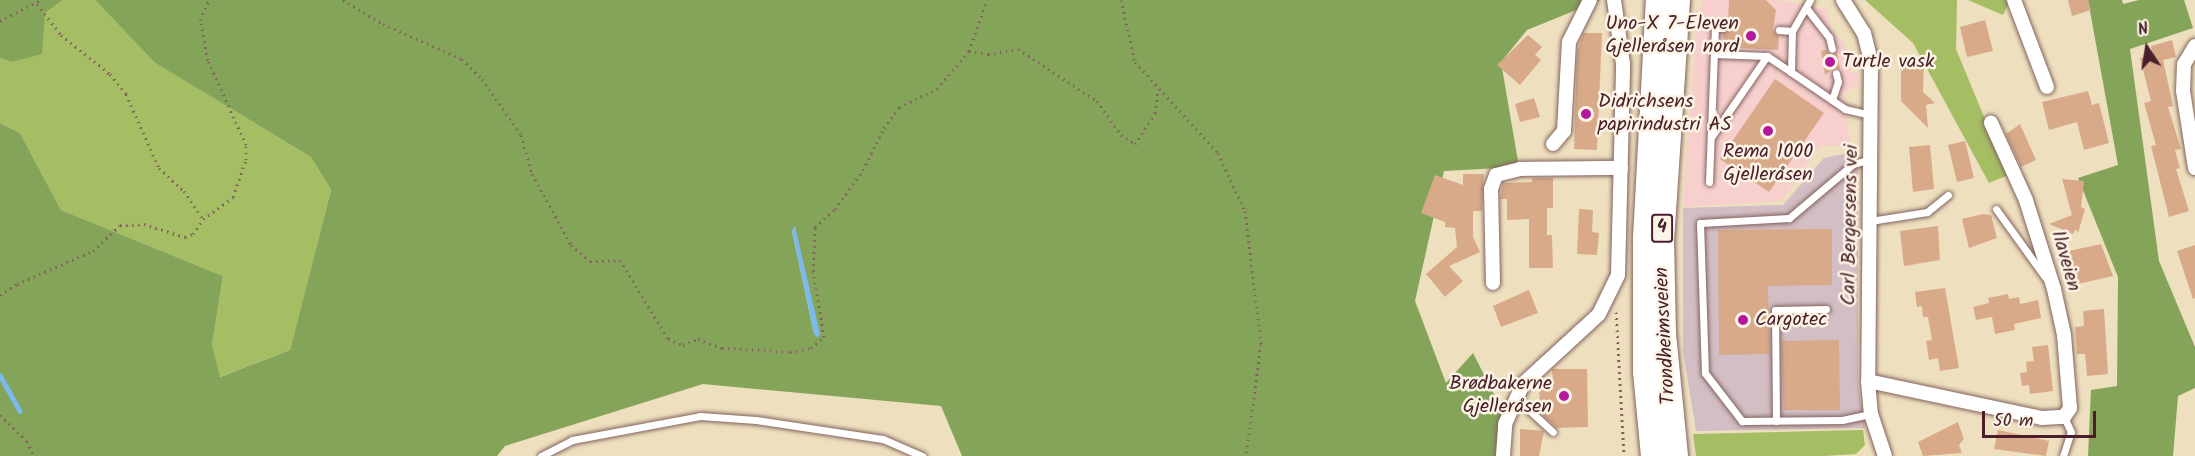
<!DOCTYPE html>
<meta charset="utf-8">
<style>
body{margin:0}
#map{position:relative;width:2195px;height:456px;overflow:hidden;background:#eee0bf;font-family:Kalam,sans-serif}
div>[style]{position:absolute}
.built>*{inset:0;background:#f7d0ce}
.industrial>*{inset:0;background:#d2bec4}
.green>*{inset:0;background:#a5bd63}
.forest>*{inset:0;background:#84a459}
.water>*{inset:0;background:#7bb9ee}
.stream>*{height:4.5px;margin:-2.25px;padding:0 2.25px;transform-origin:2.25px;border-radius:2.25px;background:#7bb9ee}
.building>*{inset:0;background:#d8aa89}
.path>*{height:3px;margin-top:-1.5px;transform-origin:0;background:repeating-linear-gradient(90deg,#83635f 0 1.5px,transparent 0 6px)}
.roads{filter:drop-shadow(0 0 2px #83635f) drop-shadow(0 0 2px #83635f)}
.service>*{height:7px;margin:-3.5px;padding:0 3.5px;transform-origin:3.5px;border-radius:3.5px;background:#fff}
.minor>*{height:14px;margin:-7px;padding:0 7px;transform-origin:7px;border-radius:7px;background:#fff}
.trunk>*{height:24px;margin:-12px;padding:0 12px;transform-origin:12px;border-radius:12px;background:#fff}
.dots>*{width:16px;height:16px;translate:-50% -50%;box-sizing:border-box;border:3px solid #fcf5e5;border-radius:50%}
span{translate:-50% -50%;white-space:nowrap;text-align:center;line-height:1.15;-webkit-text-stroke:5px #fcf5e5;paint-order:stroke}
.shield-label span{padding:2px 4px;background:#fcf5e5;border:2px solid;border-radius:4px;-webkit-text-stroke-width:0}
.shield-label{font-size:18px;color:#4a1f2b;font-weight:700}
.poi-label{font-size:20px;color:#4a1f2b}
.right{translate:-100% -50%;text-align:right}
.left{translate:0 -50%;text-align:left}
.street-label{font-size:20px;color:#4a1f2b}
.north{position:absolute;left:2117px;top:18px;width:60px;height:60px;-webkit-text-stroke:4px #fcf5e5;paint-order:stroke;rotate:348deg;font-size:16px;font-weight:700;line-height:24px;text-align:center;color:#4a1f2b}
.north::after{content:'';display:block;margin:auto;width:21px;height:27px;background:#4a1f2b;clip-path:polygon(50% 0,100% 100%,50% 72%,0 100%)}
.scale{position:absolute;left:1982px;top:411px;width:114px;height:27px;box-sizing:border-box;border:3px solid #4a1f2b;border-top:0;padding-left:8px;font-size:18px;line-height:21px;white-space:nowrap;color:#4a1f2b;-webkit-text-stroke:4px #fcf5e5;paint-order:stroke}
</style>
<div id="map">
<div class="built">
<div style="clip-path:polygon(1704px 0,1779px 0,1827px 9px,1830px 28px,1845px 44px,1851px 73px,1857px 72px,1860px 85px,1843px 92px,1851px 146px,1820px 146px,1782px 201px,1683px 207px,1697px 12px)"></div>
</div>
<div class="industrial">
<div style="clip-path:polygon(1858px 151px,1858px 386px,1865px 428px,1696px 431px,1683px 351px,1683px 208px,1783px 205px,1824px 158px)"></div>
</div>
<div class="green">
<div style="clip-path:polygon(63px 0,95px 0,155px 63px,311px 157px,331px 190px,290px 350px,219px 377px,212px 345px,223px 276px,61px 210px,20px 133px,0 123px,0 58px,11px 62px,45px 13px)"></div>
<div style="clip-path:polygon(1865px 0,1957px 0,1956px 49px,2008px 175px,1989px 183px,1913px 43px)"></div>
<div style="clip-path:polygon(1968px 0,2010px 0,2003px 15px)"></div>
<div style="clip-path:polygon(1863px 430px,1865px 445px,1856px 454px,1824px 456px,1696px 456px,1693px 434px)"></div>
</div>
<div class="forest">
<div style="clip-path:polygon(0 0,63px 0,45px 13px,42px 54px,11px 62px,0 58px)"></div>
<div style="clip-path:polygon(evenodd,95px 0,1601px 0,1527px 30px,1501px 62px,1519px 167px,1444px 171px,1415px 301px,1446px 383px,1473px 353px,1502px 410px,1502px 456px,962px 456px,941px 406px,703px 384px,505px 446px,497px 456px,0 456px,0 123px,20px 133px,61px 210px,223px 276px,212px 345px,220px 377px,290px 350px,331px 190px,311px 157px,155px 63px,95px 0,795px 227px,814px 334px,792px 231px,795px 227px)"></div>
<div style="clip-path:polygon(2088px 0,2122px 0,2123px 4px,2139px 0,2184px 0,2193px 28px,2130px 49px,2159px 261px,2195px 347px,2195px 388px,2178px 396px,2173px 456px,2088px 456px,2091px 390px,2117px 386px,2118px 277px,2078px 178px,2118px 165px)"></div>
</div>
<div class="water">
<div style="clip-path:polygon(795px 226px,820px 334px,818px 338px,814px 334px,792px 231px)"></div>
</div>
<div class="stream">
<div style="left:0;top:375px;width:41px;rotate:60.9deg"></div>
</div>
<div class="building">
<div style="clip-path:polygon(1729px 0,1766px 0,1776px 10px,1773px 30px,1779px 36px,1778px 50px,1722px 47px,1723px 34px,1729px 29px,1723px 22px,1728px 22px)"></div>
<div style="clip-path:polygon(2068px 0,2088px 0,2091px 10px,2072px 16px)"></div>
<div style="clip-path:polygon(1985px 20px,1993px 51px,1967px 57px,1960px 27px)"></div>
<div style="clip-path:polygon(1583px 33px,1602px 33px,1597px 150px,1574px 149px,1577px 53px)"></div>
<div style="clip-path:polygon(1528px 35px,1542px 47px,1535px 55px,1541px 60px,1520px 85px,1497px 65px)"></div>
<div style="clip-path:polygon(2172px 40px,2176px 57px,2163px 60px,2173px 106px,2168px 107px,2181px 149px,2175px 150px,2180px 168px,2176px 169px,2189px 211px,2169px 217px,2151px 146px,2156px 145px,2144px 103px,2151px 101px,2140px 58px,2153px 55px,2151px 46px)"></div>
<div style="clip-path:polygon(1826px 50px,1831px 54px,1837px 52px,1840px 69px,1834px 68px,1825px 75px,1821px 51px)"></div>
<div style="clip-path:polygon(1901px 61px,1924px 61px,1923px 92px,1935px 103px,1926px 105px,1928px 128px,1901px 101px)"></div>
<div style="clip-path:polygon(1775px 79px,1824px 113px,1769px 192px,1720px 159px)"></div>
<div style="clip-path:polygon(2088px 91px,2092px 105px,2099px 103px,2109px 143px,2084px 150px,2077px 122px,2049px 130px,2042px 102px)"></div>
<div style="clip-path:polygon(1534px 98px,1540px 117px,1520px 122px,1515px 104px)"></div>
<div style="clip-path:polygon(2020px 124px,2036px 160px,2021px 167px,2006px 134px)"></div>
<div style="clip-path:polygon(1965px 141px,1974px 178px,1957px 182px,1948px 145px)"></div>
<div style="clip-path:polygon(1930px 145px,1934px 189px,1913px 192px,1909px 147px)"></div>
<div style="clip-path:polygon(1463px 174px,1484px 174px,1482px 211px,1473px 211px,1473px 237px,1480px 252px,1449px 266px,1463px 281px,1445px 297px,1426px 274px,1457px 247px,1455px 228px,1445px 227px,1445px 222px,1421px 213px,1435px 175px,1463px 185px)"></div>
<div style="clip-path:polygon(1532px 178px,1553px 178px,1553px 208px,1547px 208px,1547px 235px,1552px 235px,1553px 268px,1529px 268px,1529px 219px,1507px 220px,1507px 199px,1500px 199px,1503px 183px,1532px 182px)"></div>
<div style="clip-path:polygon(2062px 179px,2084px 181px,2081px 207px,2085px 209px,2078px 233px,2076px 229px,2073px 234px,2049px 224px,2072px 215px)"></div>
<div style="clip-path:polygon(1579px 209px,1593px 210px,1592px 232px,1599px 233px,1597px 255px,1577px 254px)"></div>
<div style="clip-path:polygon(1983px 214px,1991px 215px,1997px 238px,1969px 248px,1962px 219px)"></div>
<div style="clip-path:polygon(1938px 226px,1940px 260px,1904px 266px,1900px 231px)"></div>
<div style="clip-path:polygon(1832px 229px,1832px 285px,1768px 286px,1770px 354px,1719px 355px,1718px 230px)"></div>
<div style="clip-path:polygon(2101px 244px,2113px 276px,2078px 284px,2069px 251px)"></div>
<div style="clip-path:polygon(2195px 245px,2195px 298px,2193px 299px,2177px 251px)"></div>
<div style="clip-path:polygon(1945px 288px,1959px 368px,1940px 371px,1938px 358px,1929px 360px,1926px 341px,1932px 340px,1928px 317px,1923px 317px,1922px 306px,1917px 307px,1915px 292px)"></div>
<div style="clip-path:polygon(1529px 290px,1538px 313px,1501px 327px,1493px 306px)"></div>
<div style="clip-path:polygon(2008px 294px,2009px 299px,2019px 297px,2020px 304px,2038px 300px,2041px 318px,2014px 324px,2015px 330px,1995px 334px,1992px 317px,1976px 320px,1973px 307px,1989px 303px,1988px 298px)"></div>
<div style="clip-path:polygon(2104px 309px,2108px 374px,2087px 376px,2085px 354px,2077px 354px,2075px 327px,2084px 326px,2083px 311px)"></div>
<div style="clip-path:polygon(1839px 340px,1840px 410px,1784px 410px,1781px 341px)"></div>
<div style="clip-path:polygon(2048px 345px,2053px 391px,2030px 394px,2029px 385px,2022px 386px,2020px 373px,2027px 372px,2026px 362px,2034px 361px,2032px 347px)"></div>
<div style="clip-path:polygon(1552px 369px,1587px 369px,1588px 427px,1557px 428px,1540px 413px,1539px 381px,1553px 381px)"></div>
<div style="clip-path:polygon(1958px 422px,1964px 439px,1959px 445px,1962px 453px,1923px 456px,1918px 442px)"></div>
<div style="clip-path:polygon(1520px 429px,1544px 431px,1539px 456px,1520px 456px)"></div>
<div style="clip-path:polygon(1998px 430px,2049px 441px,2046px 456px,1994px 449px)"></div>
</div>
<div class="path">
<div style="left:343px;top:0;width:47px;rotate:31deg"></div>
<div style="left:383px;top:24px;width:86px;rotate:23.9deg"></div>
<div style="left:462px;top:59px;width:28px;rotate:45deg"></div>
<div style="left:482px;top:79px;width:68px;rotate:55.1deg"></div>
<div style="left:521px;top:135px;width:41px;rotate:74.2deg"></div>
<div style="left:532px;top:174px;width:81px;rotate:61.2deg"></div>
<div style="left:571px;top:245px;width:25px;rotate:40deg"></div>
<div style="left:590px;top:261px;width:30px;rotate:-2deg"></div>
<div style="left:620px;top:260px;width:92px;rotate:58.7deg"></div>
<div style="left:668px;top:339px;width:16px;rotate:22deg"></div>
<div style="left:683px;top:345px;width:16px;rotate:-22deg"></div>
<div style="left:698px;top:339px;width:26px;rotate:21deg"></div>
<div style="left:722px;top:348px;width:68px;rotate:3.4deg"></div>
<div style="left:790px;top:352px;width:21px;rotate:-11deg"></div>
<div style="left:811px;top:348px;width:17px;rotate:-40deg"></div>
<div style="left:824px;top:337px;width:67px;rotate:-99.5deg"></div>
<div style="left:813px;top:271px;width:44px;rotate:-87.4deg"></div>
<div style="left:815px;top:227px;width:27px;rotate:-42deg"></div>
<div style="left:835px;top:209px;width:48px;rotate:-54.3deg"></div>
<div style="left:863px;top:170px;width:47px;rotate:-63.4deg"></div>
<div style="left:884px;top:128px;width:26px;rotate:-54deg"></div>
<div style="left:899px;top:107px;width:42px;rotate:-25.3deg"></div>
<div style="left:937px;top:89px;width:50px;rotate:-49.9deg"></div>
<div style="left:969px;top:51px;width:54px;rotate:-70.6deg"></div>
<div style="left:1121px;top:0;width:64px;rotate:77.3deg"></div>
<div style="left:1135px;top:62px;width:123px;rotate:47.6deg"></div>
<div style="left:1218px;top:153px;width:64px;rotate:65deg"></div>
<div style="left:1245px;top:211px;width:134px;rotate:83.1deg"></div>
<div style="left:1261px;top:344px;width:113px;rotate:97.6deg"></div>
<div style="left:37px;top:4px;width:39px;rotate:52deg"></div>
<div style="left:61px;top:35px;width:63px;rotate:38.5deg"></div>
<div style="left:110px;top:74px;width:26px;rotate:51deg"></div>
<div style="left:126px;top:94px;width:81px;rotate:66deg"></div>
<div style="left:159px;top:168px;width:34px;rotate:43deg"></div>
<div style="left:184px;top:191px;width:34px;rotate:56deg"></div>
<div style="left:0;top:21px;width:45px;rotate:-27.7deg"></div>
<div style="left:969px;top:51px;width:19px;rotate:9deg"></div>
<div style="left:988px;top:54px;width:30px;rotate:-9deg"></div>
<div style="left:1018px;top:49px;width:95px;rotate:33.4deg"></div>
<div style="left:1097px;top:101px;width:42px;rotate:54.8deg"></div>
<div style="left:1121px;top:135px;width:17px;rotate:33deg"></div>
<div style="left:1135px;top:144px;width:37px;rotate:-57deg"></div>
<div style="left:1155px;top:113px;width:24px;rotate:-83deg"></div>
<div style="left:0;top:295px;width:20px;rotate:-33deg"></div>
<div style="left:17px;top:284px;width:83px;rotate:-23.5deg"></div>
<div style="left:93px;top:251px;width:37px;rotate:-44deg"></div>
<div style="left:120px;top:225px;width:24px;rotate:-2deg"></div>
<div style="left:144px;top:224px;width:43px;rotate:17.6deg"></div>
<div style="left:185px;top:237px;width:9px;rotate:-21deg"></div>
<div style="left:193px;top:234px;width:18px;rotate:-56deg"></div>
<div style="left:203px;top:219px;width:37px;rotate:-36deg"></div>
<div style="left:233px;top:197px;width:39px;rotate:-71deg"></div>
<div style="left:246px;top:160px;width:15px;rotate:-90deg"></div>
<div style="left:246px;top:145px;width:93px;rotate:-114.1deg"></div>
<div style="left:208px;top:60px;width:41px;rotate:-101.3deg"></div>
<div style="left:200px;top:20px;width:22px;rotate:-66deg"></div>
<div style="left:1616px;top:312px;width:144px;rotate:86.8deg"></div>
<div style="left:0;top:415px;width:37px;rotate:44deg"></div>
<div style="left:27px;top:441px;width:17px;rotate:65deg"></div>
</div>
<div class="roads">
<div class="service">
<div style="left:1810px;top:0;width:36px;rotate:120deg"></div>
<div style="left:1792px;top:31px;width:41px;rotate:91.4deg"></div>
<div style="left:1791px;top:72px;width:65px;rotate:34.4deg"></div>
<div style="left:1845px;top:109px;width:28px;rotate:13deg"></div>
<div style="left:1807px;top:9px;width:36px;rotate:52deg"></div>
<div style="left:1829px;top:37px;width:12px;rotate:76deg"></div>
<div style="left:1779px;top:30px;width:13px;rotate:4deg"></div>
<div style="left:1714px;top:54px;width:53px;rotate:2.2deg"></div>
<div style="left:1767px;top:56px;width:29px;rotate:34deg"></div>
<div style="left:1832px;top:100px;width:19px;rotate:-72deg"></div>
<div style="left:1838px;top:82px;width:9px;rotate:-103deg"></div>
<div style="left:1712px;top:136px;width:97px;rotate:-55.5deg"></div>
<div style="left:1871px;top:159px;width:19px;rotate:164deg"></div>
<div style="left:1853px;top:164px;width:84px;rotate:139.8deg"></div>
<div style="left:1789px;top:218px;width:89px;rotate:176.8deg"></div>
<div style="left:1700px;top:223px;width:150px;rotate:88.1deg"></div>
<div style="left:1705px;top:373px;width:61px;rotate:52.4deg"></div>
<div style="left:1742px;top:421px;width:100px;rotate:-0.6deg"></div>
<div style="left:1842px;top:420px;width:30px;rotate:-12deg"></div>
<div style="left:1709px;top:182px;width:154px;rotate:-87.8deg"></div>
<div style="left:1715px;top:28px;width:8px"></div>
<div style="left:1996px;top:209px;width:84px;rotate:54.2deg"></div>
<div style="left:1870px;top:221px;width:58px;rotate:-9deg"></div>
<div style="left:1927px;top:212px;width:27px;rotate:-39deg"></div>
<div style="left:1516px;top:398px;width:50px;rotate:42.6deg"></div>
<div style="left:1776px;top:421px;width:111px;rotate:-90.5deg"></div>
<div style="left:1775px;top:310px;width:51px;rotate:-1.1deg"></div>
<div style="left:541px;top:456px;width:35px;rotate:-27deg"></div>
<div style="left:572px;top:440px;width:130px;rotate:-10.6deg"></div>
<div style="left:700px;top:416px;width:56px;rotate:4.1deg"></div>
<div style="left:756px;top:420px;width:128px;rotate:8.5deg"></div>
<div style="left:883px;top:439px;width:43px;rotate:23.6deg"></div>
<div style="left:2063px;top:456px;width:25px;rotate:-72deg"></div>
<div style="left:2071px;top:432px;width:17px;rotate:-115deg"></div>
</div>
<div class="minor">
<div style="left:1843px;top:0;width:39px;rotate:58deg"></div>
<div style="left:1864px;top:33px;width:29px;rotate:76deg"></div>
<div style="left:1871px;top:61px;width:320px;rotate:90.5deg"></div>
<div style="left:1868px;top:381px;width:33px;rotate:85deg"></div>
<div style="left:1871px;top:414px;width:44px;rotate:71.6deg"></div>
<div style="left:2014px;top:0;width:93px;rotate:69.2deg"></div>
<div style="left:2195px;top:46px;width:21px;rotate:121deg"></div>
<div style="left:2184px;top:64px;width:27px;rotate:92deg"></div>
<div style="left:2183px;top:91px;width:78px;rotate:81.1deg"></div>
<div style="left:1553px;top:144px;width:17px;rotate:-50deg"></div>
<div style="left:1564px;top:131px;width:89px;rotate:-86.8deg"></div>
<div style="left:1569px;top:42px;width:47px;rotate:-63.4deg"></div>
<div style="left:1493px;top:283px;width:94px;rotate:-91.2deg"></div>
<div style="left:1491px;top:189px;width:15px;rotate:-70deg"></div>
<div style="left:1496px;top:175px;width:25px;rotate:-14deg"></div>
<div style="left:1520px;top:169px;width:101px;rotate:-0.6deg"></div>
<div style="left:1868px;top:381px;width:178px;rotate:12deg"></div>
<div style="left:2042px;top:418px;width:22px;rotate:-3deg"></div>
<div style="left:2064px;top:417px;width:11px;rotate:-56deg"></div>
<div style="left:2070px;top:408px;width:73px;rotate:-94.7deg"></div>
<div style="left:2064px;top:335px;width:47px;rotate:-102.3deg"></div>
<div style="left:2054px;top:289px;width:93px;rotate:-107.5deg"></div>
<div style="left:2026px;top:200px;width:85px;rotate:-114.4deg"></div>
<div style="left:1503px;top:456px;width:32px;rotate:-86deg"></div>
<div style="left:1505px;top:424px;width:44px;rotate:-65.8deg"></div>
<div style="left:1523px;top:384px;width:103px;rotate:-42.6deg"></div>
<div style="left:1599px;top:314px;width:43px;rotate:-64deg"></div>
<div style="left:1618px;top:275px;width:211px;rotate:-88.6deg"></div>
<div style="left:1623px;top:64px;width:65px;rotate:-98deg"></div>
</div>
<div class="trunk">
<div style="left:1653px;top:456px;width:84px;rotate:-95.4deg"></div>
<div style="left:1645px;top:372px;width:134px;rotate:-90deg"></div>
<div style="left:1645px;top:238px;width:238px;rotate:-86.9deg"></div>
<div style="left:1676px;top:456px;width:123px;rotate:-95.6deg"></div>
<div style="left:1664px;top:334px;width:93px;rotate:-91.2deg"></div>
<div style="left:1662px;top:241px;width:242px;rotate:-86.2deg"></div>
</div>
</div>
<div class="dots">
<div style="left:1751px;top:36px;background:#b5179e"></div>
<div style="left:1830px;top:62px;background:#b5179e"></div>
<div style="left:1586px;top:114px;background:#b5179e"></div>
<div style="left:1768px;top:131px;background:#b5179e"></div>
<div style="left:1743px;top:320px;background:#b5179e"></div>
<div style="left:1564px;top:396px;background:#b5179e"></div>
</div>
<div class="shield-label">
<span style="left:1662px;top:228px">4</span>
</div>
<div class="poi-label">
<span class="right" style="left:1739px;top:36px">Uno-X 7-Eleven<br>Gjelleråsen nord</span>
<span class="left" style="left:1842px;top:62px">Turtle vask</span>
<span class="left" style="left:1598px;top:114px">Didrichsens<br>papirindustri AS</span>
<span style="left:1768px;top:164px">Rema 1000<br>Gjelleråsen</span>
<span class="left" style="left:1755px;top:320px">Cargotec</span>
<span class="right" style="left:1552px;top:396px">Brødbakerne<br>Gjelleråsen</span>
</div>
<div class="street-label">
<span style="left:1851px;top:225px;rotate:-89deg">Carl Bergersens vei</span>
<span style="left:2065px;top:261px;rotate:74deg">Ilaveien</span>
<span style="left:1666px;top:336px;rotate:-93deg">Trondheimsveien</span>
</div>
<div class="north">N</div>
<div class="scale">50 m</div>
</div>
